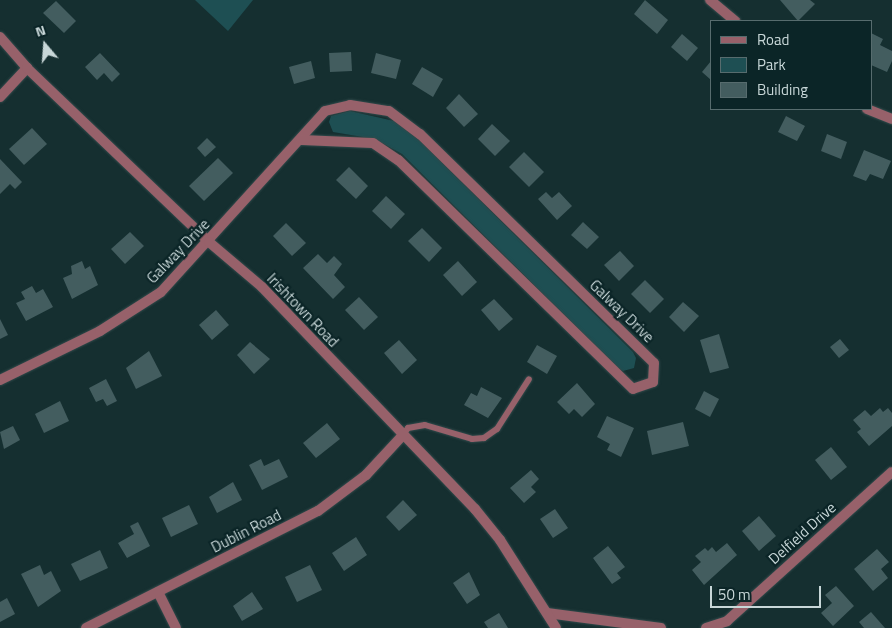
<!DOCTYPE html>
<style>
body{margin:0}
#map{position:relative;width:892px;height:628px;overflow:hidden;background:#152f30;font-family:"Titillium Web",sans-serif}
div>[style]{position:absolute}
.green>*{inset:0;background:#1e4f53}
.building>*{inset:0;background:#435d5f}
.roads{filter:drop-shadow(0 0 1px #324a4b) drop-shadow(0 0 1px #324a4b)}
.service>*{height:6px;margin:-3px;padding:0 3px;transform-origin:3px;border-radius:3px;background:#97616a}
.minor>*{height:10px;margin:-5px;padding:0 5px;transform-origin:5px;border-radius:5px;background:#97616a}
.tertiary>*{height:10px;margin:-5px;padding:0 5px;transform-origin:5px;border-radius:5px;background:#97616a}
span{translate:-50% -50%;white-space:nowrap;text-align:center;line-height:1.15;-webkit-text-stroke:4.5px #0b2527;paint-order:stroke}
.street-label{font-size:15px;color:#c8d7d8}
.legend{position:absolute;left:710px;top:20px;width:162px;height:90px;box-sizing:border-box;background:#0b2527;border:1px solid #576c6e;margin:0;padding:6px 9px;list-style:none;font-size:15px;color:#c8d7d8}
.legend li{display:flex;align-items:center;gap:10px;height:25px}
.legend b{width:25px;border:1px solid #576c6e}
.north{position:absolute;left:20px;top:20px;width:50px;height:50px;-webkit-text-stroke:4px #0b2527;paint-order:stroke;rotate:342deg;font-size:14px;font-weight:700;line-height:20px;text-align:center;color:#c8d7d8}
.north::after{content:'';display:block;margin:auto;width:18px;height:22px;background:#c8d7d8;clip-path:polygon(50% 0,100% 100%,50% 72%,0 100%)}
.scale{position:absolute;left:710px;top:586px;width:111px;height:22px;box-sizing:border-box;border:2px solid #c8d7d8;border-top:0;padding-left:6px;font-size:15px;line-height:18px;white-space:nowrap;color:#c8d7d8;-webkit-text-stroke:4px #0b2527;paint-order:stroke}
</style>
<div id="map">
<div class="green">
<div style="clip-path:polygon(195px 0,253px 0,228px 31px)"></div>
<div style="clip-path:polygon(350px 111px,394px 121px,419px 140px,633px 352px,636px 358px,634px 368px,623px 371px,617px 367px,402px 154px,375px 139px,333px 132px,329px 122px,331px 116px)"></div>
</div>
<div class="building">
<div style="clip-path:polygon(645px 0,668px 20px,657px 34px,634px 14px)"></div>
<div style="clip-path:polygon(780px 0,810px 0,815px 4px,798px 21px)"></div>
<div style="clip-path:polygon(56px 1px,76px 21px,64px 33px,43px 13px)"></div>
<div style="clip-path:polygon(871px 33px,883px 39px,880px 45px,892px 51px,892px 61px,887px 72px,871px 65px)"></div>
<div style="clip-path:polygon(682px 34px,698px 48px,687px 61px,671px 47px)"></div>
<div style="clip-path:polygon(351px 52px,352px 71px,330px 72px,329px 53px)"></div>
<div style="clip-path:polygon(100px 53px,120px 74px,112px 82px,104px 73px,97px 80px,85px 67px)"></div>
<div style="clip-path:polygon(376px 53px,401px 60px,396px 79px,371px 73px)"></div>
<div style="clip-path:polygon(311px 61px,315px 78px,294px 84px,289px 67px)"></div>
<div style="clip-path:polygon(711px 61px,711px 80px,702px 72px)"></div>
<div style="clip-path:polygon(422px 67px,443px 79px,433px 97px,412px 84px)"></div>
<div style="clip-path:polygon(459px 94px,478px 114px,464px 127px,446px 108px)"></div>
<div style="clip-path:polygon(786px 116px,805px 126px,797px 141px,778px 132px)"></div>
<div style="clip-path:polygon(492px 124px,510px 141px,495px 156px,478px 139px)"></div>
<div style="clip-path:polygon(32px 128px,47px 144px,24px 165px,9px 149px)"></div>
<div style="clip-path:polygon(827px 134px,847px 142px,841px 159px,821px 151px)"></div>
<div style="clip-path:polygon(207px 138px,216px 147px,205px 157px,197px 148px)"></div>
<div style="clip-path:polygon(864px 150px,891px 161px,883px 179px,870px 174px,866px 181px,853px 176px)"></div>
<div style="clip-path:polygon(524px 152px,544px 172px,529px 187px,509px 167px)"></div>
<div style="clip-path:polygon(218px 158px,233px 173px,204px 201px,189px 186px)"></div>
<div style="clip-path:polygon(0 159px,22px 182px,15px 189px,10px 184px,0 194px)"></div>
<div style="clip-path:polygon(349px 167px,368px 186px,356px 199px,336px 180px)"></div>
<div style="clip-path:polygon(546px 192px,552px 198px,559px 192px,572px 206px,557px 220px,538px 199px)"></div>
<div style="clip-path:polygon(386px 196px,405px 214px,391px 229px,372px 211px)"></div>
<div style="clip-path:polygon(583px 222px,599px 237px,587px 249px,571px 235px)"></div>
<div style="clip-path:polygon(286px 223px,306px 243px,292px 256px,273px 236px)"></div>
<div style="clip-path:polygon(422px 228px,442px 248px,429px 262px,408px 241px)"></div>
<div style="clip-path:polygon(130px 232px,144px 246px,125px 264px,111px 249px)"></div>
<div style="clip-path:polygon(620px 251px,634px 266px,619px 281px,604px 265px)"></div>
<div style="clip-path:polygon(318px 254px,327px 263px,334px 256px,342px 264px,334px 275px,345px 287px,333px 299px,303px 268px)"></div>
<div style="clip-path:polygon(82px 261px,85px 269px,90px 266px,98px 285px,72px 299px,63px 278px,72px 274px,71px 266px)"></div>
<div style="clip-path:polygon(458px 261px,477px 282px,462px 296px,443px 275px)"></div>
<div style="clip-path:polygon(645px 280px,664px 299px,650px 313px,631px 294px)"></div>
<div style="clip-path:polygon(32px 286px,36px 293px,43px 289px,53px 307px,26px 321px,16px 303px,25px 299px,21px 292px)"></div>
<div style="clip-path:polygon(359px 297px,378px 317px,364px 330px,345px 310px)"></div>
<div style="clip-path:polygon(494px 299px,513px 319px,499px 331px,481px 310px)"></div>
<div style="clip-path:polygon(683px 302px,699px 316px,684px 332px,669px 317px)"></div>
<div style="clip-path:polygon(216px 310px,229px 325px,212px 340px,199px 325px)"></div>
<div style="clip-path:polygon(0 319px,8px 335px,0 339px)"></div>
<div style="clip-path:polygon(719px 334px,729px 368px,710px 373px,700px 340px)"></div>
<div style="clip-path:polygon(840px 339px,849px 350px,839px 358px,830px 347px)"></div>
<div style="clip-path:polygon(399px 340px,417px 360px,402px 374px,384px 353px)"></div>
<div style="clip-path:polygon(250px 342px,270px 359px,254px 374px,237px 355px)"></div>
<div style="clip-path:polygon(537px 345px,557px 356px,547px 374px,527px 362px)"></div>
<div style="clip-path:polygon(149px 351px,162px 376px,136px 389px,126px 368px)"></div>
<div style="clip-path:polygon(106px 379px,117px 401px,107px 406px,103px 399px,96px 402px,89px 388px)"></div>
<div style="clip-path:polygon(577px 383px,595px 404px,582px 417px,574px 409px,569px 414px,557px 402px)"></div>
<div style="clip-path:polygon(481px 387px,502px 398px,488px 418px,464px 405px,471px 393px,477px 396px)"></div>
<div style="clip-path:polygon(704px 391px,719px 399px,710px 417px,695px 409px)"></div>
<div style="clip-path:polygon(60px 401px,69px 421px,44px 433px,35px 414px)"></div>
<div style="clip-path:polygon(880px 408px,883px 412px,888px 408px,892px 413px,892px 426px,869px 446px,857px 432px,861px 429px,853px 420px,865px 410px,871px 416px)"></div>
<div style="clip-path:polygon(607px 416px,634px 428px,621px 457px,607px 450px,610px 444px,597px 437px)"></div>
<div style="clip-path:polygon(683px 422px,689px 446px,652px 455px,647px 431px)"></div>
<div style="clip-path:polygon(327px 423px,340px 439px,316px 458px,303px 443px)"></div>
<div style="clip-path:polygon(13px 426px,20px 440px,4px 449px,0 432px)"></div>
<div style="clip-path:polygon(831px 447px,847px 467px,831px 480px,815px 460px)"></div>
<div style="clip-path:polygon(261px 459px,264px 466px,279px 459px,288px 477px,262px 490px,249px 465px)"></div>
<div style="clip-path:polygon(531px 470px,539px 479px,531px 487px,536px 492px,524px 503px,510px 488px)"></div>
<div style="clip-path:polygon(233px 482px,242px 500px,217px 513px,209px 497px)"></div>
<div style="clip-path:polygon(403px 500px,417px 515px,399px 531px,386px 517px)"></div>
<div style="clip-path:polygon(189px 505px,198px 524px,171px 537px,162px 518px)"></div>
<div style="clip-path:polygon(555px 509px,568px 528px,553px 538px,540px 519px)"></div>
<div style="clip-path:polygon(759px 516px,776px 536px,759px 551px,742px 531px)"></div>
<div style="clip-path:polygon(138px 522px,150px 546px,127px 558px,118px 543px,134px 534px,130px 526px)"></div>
<div style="clip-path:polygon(356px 537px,367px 555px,344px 571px,332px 553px)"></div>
<div style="clip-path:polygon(727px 543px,737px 555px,704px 585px,692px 570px,701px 562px,695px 556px,705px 548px,708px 551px,712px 547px,716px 552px)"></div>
<div style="clip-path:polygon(608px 546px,625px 567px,617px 573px,621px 578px,612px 584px,593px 558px)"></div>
<div style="clip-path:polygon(877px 549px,889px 562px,881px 569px,888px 578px,873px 591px,854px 569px)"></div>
<div style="clip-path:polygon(100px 550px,108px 568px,80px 581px,71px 564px)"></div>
<div style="clip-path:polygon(40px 565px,44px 575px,51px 571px,61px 591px,38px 607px,21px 574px)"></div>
<div style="clip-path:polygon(310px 565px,322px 590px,297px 602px,285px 577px)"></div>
<div style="clip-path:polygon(469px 572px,480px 595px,467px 604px,453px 583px)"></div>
<div style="clip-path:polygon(836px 586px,854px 606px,833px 626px,821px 613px,832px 603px,825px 595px)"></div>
<div style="clip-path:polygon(252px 592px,263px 609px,242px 621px,233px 606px)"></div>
<div style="clip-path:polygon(7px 598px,15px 614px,0 622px,0 602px)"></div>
<div style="clip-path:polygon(871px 612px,885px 628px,864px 628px,859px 622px)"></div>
<div style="clip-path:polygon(499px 613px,508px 628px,488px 628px,484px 622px)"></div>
</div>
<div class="roads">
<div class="service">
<div style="left:402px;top:436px;width:10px;rotate:-53deg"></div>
<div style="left:408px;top:428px;width:17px;rotate:-10deg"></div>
<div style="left:425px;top:425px;width:49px;rotate:16.6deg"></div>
<div style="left:472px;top:439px;width:12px;rotate:-5deg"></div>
<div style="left:484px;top:438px;width:16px;rotate:-35deg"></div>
<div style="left:497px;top:429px;width:59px;rotate:-57.4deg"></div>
</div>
<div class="minor">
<div style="left:710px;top:0;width:33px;rotate:40deg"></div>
<div style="left:0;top:97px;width:40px;rotate:-47deg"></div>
<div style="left:867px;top:109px;width:27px;rotate:22deg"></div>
<div style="left:0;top:380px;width:111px;rotate:-26.1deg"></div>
<div style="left:100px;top:331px;width:72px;rotate:-32.6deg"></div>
<div style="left:161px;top:292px;width:244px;rotate:-47.8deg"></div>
<div style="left:325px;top:111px;width:26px;rotate:-13deg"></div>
<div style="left:350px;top:105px;width:39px;rotate:9deg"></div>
<div style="left:389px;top:111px;width:39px;rotate:37deg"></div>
<div style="left:420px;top:134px;width:327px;rotate:44.4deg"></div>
<div style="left:654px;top:363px;width:19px;rotate:93deg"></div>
<div style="left:653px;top:382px;width:21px;rotate:161deg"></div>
<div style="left:633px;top:389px;width:328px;rotate:-135.7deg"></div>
<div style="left:398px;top:160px;width:30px;rotate:-146deg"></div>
<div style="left:373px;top:143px;width:72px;rotate:-177.6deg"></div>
<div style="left:158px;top:592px;width:40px;rotate:63.4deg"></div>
<div style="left:547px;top:613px;width:115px;rotate:7.5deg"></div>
<div style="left:86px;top:628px;width:260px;rotate:-26.8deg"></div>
<div style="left:318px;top:511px;width:60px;rotate:-36.9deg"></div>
<div style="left:366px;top:475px;width:53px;rotate:-47.3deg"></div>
<div style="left:706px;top:628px;width:22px;rotate:-18deg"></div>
<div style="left:727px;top:621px;width:222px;rotate:-42.1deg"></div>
</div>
<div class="tertiary">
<div style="left:0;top:37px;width:41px;rotate:48.9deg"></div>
<div style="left:27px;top:68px;width:252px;rotate:43.7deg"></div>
<div style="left:209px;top:242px;width:70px;rotate:40.3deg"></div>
<div style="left:262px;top:287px;width:308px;rotate:46.2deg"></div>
<div style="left:475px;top:509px;width:40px;rotate:51deg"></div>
<div style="left:500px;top:540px;width:104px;rotate:57.5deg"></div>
</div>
</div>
<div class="street-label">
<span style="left:178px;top:251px;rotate:-46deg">Galway Drive</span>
<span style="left:303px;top:310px;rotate:46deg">Irishtown Road</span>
<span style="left:622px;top:311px;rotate:44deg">Galway Drive</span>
<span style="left:246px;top:531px;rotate:-27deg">Dublin Road</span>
<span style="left:802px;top:533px;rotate:-42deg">Delfield Drive</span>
</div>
<ul class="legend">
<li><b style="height:6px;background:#97616a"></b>Road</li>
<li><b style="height:14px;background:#1e4f53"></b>Park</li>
<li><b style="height:14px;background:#435d5f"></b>Building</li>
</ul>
<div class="north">N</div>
<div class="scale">50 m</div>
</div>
